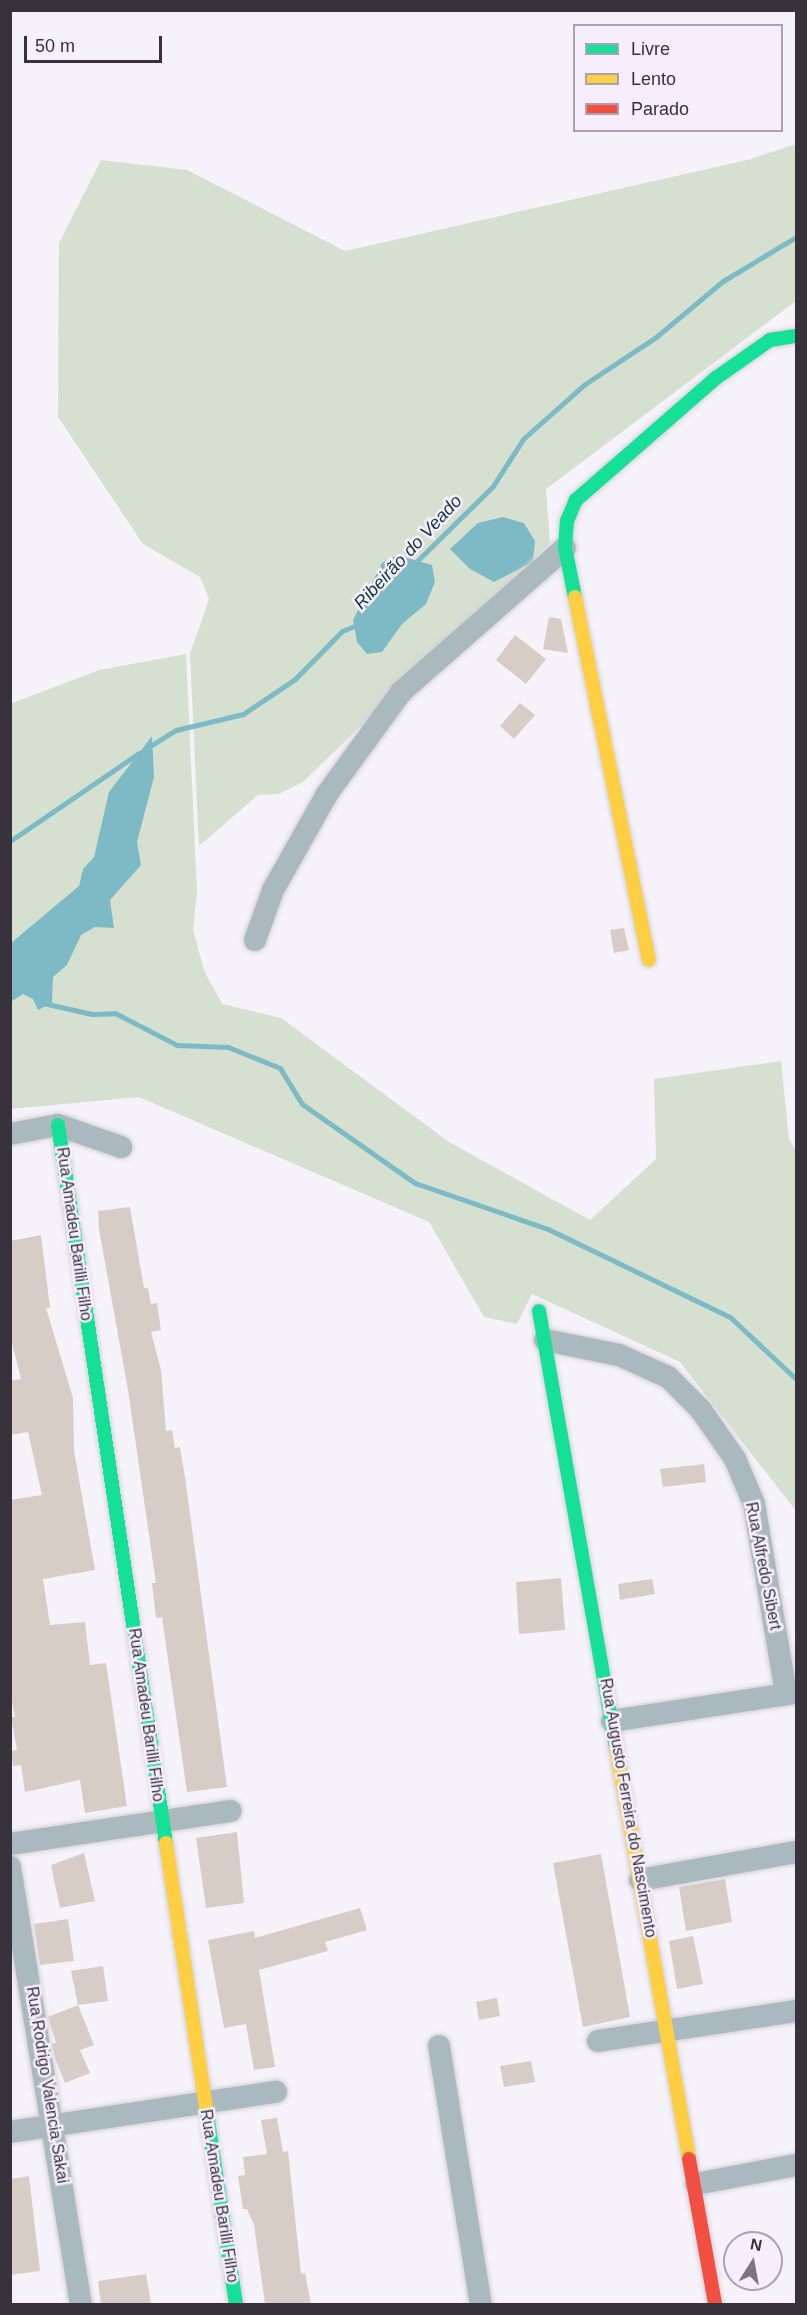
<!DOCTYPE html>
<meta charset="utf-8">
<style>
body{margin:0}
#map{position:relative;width:807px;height:2315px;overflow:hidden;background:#f6f2fa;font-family:Helvetica,sans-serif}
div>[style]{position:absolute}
.green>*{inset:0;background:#d6e0d0}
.water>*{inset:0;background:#7ebac6}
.stream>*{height:5px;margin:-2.5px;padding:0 2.5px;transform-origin:2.5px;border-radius:2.5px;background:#7ebac6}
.building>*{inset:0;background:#d7cdc6}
.roads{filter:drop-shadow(0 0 2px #d4d0d7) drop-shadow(0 0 2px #d4d0d7)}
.street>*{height:22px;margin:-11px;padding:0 11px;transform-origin:11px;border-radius:11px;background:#aab9bd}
.fast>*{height:14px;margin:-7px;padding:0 7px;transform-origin:7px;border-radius:7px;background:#16e098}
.slow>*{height:14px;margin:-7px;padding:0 7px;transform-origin:7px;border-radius:7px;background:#ffcf43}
.jam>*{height:14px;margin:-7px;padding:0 7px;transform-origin:7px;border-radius:7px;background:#f24e42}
span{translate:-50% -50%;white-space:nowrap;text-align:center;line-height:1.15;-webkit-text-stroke:5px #f6eefd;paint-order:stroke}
.street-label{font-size:16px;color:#37323b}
.water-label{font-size:18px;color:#0f383f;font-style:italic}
.frame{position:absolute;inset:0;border:12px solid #37323b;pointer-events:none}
.legend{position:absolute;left:573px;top:24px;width:210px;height:108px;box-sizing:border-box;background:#f6eefd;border:2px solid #aaa3af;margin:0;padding:8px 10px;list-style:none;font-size:18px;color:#37323b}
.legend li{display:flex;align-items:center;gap:12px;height:30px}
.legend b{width:30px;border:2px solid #aaa3af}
.north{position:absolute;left:723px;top:2231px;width:60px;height:60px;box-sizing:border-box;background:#f6eefd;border:2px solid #aaa3af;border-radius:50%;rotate:11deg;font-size:16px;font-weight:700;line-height:24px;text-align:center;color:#37323b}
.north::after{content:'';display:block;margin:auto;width:21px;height:27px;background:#7a757e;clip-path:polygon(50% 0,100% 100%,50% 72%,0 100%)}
.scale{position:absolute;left:24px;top:36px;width:138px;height:27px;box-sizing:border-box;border:3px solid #37323b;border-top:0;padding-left:8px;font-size:18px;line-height:21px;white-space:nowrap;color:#37323b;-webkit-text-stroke:4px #f6eefd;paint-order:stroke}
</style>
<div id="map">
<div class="green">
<div style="clip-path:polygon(796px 144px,796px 301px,546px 489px,550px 543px,303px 782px,279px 794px,258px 795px,199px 846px,190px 654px,209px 599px,200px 577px,143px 544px,58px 417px,59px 243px,101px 160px,187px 170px,345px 251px,747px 160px)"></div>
<div style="clip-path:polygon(186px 654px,197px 892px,193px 930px,204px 970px,222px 1004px,281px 1018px,449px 1142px,590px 1220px,656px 1159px,654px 1079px,781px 1061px,789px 1139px,796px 1151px,796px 1511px,680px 1362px,532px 1294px,517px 1324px,484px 1317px,429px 1222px,139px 1097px,11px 1109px,10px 704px,99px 670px)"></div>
</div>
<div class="water">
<div style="clip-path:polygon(503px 517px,524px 523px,535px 541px,533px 562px,494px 582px,470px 569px,450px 549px,478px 523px)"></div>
<div style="clip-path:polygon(397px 555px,432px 565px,435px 582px,426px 604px,402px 624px,382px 652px,367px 654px,357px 642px,353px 620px,382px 563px)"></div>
<div style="clip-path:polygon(152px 736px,154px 777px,137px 842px,141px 865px,110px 900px,114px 928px,95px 927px,81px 935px,67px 965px,53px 977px,52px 1003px,38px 1010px,33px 999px,23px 994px,12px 1001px,11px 943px,79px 886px,83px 869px,94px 857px,109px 792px)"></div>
</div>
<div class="stream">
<div style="left:416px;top:562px;width:108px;rotate:-44.6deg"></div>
<div style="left:493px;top:486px;width:56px;rotate:-57.4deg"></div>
<div style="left:523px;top:439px;width:83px;rotate:-41.6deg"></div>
<div style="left:585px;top:384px;width:85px;rotate:-33.5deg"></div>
<div style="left:656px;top:337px;width:87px;rotate:-39.9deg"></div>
<div style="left:723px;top:281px;width:85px;rotate:-31.1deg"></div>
<div style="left:147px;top:748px;width:34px;rotate:-32deg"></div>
<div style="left:176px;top:730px;width:69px;rotate:-13.4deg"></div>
<div style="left:243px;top:714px;width:63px;rotate:-33.9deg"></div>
<div style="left:295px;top:679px;width:67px;rotate:-45.6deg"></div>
<div style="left:342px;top:631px;width:18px;rotate:-22deg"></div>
<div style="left:10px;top:841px;width:156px;rotate:-34.3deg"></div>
<div style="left:43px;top:1003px;width:50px;rotate:12.7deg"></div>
<div style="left:92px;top:1014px;width:23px;rotate:-2deg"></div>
<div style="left:115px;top:1013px;width:70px;rotate:27.3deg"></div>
<div style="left:177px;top:1045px;width:51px;rotate:2.2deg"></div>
<div style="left:228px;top:1047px;width:56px;rotate:22deg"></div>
<div style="left:280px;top:1068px;width:42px;rotate:58.6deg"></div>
<div style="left:302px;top:1104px;width:138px;rotate:35deg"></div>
<div style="left:415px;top:1183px;width:141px;rotate:19.1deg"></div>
<div style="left:548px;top:1229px;width:202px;rotate:25.8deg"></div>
<div style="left:730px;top:1317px;width:91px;rotate:43.2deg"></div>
</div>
<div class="building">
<div style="clip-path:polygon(549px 617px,561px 619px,568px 653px,543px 649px)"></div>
<div style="clip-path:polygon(515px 635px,546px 659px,526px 684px,496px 660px)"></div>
<div style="clip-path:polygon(520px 703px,535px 715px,514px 739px,500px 726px)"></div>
<div style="clip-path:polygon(624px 928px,629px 950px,614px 953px,610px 930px)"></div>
<div style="clip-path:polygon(130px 1207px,144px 1288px,148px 1288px,151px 1304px,157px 1303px,161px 1330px,151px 1332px,161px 1370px,166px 1431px,172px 1430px,175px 1448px,180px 1447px,185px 1477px,227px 1787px,187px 1792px,162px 1617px,156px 1618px,152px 1583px,156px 1583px,128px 1390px,99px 1229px,98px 1211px)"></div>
<div style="clip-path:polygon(41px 1235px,50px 1308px,46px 1308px,73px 1398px,74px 1451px,95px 1570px,43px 1579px,50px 1625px,85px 1622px,90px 1665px,106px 1663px,127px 1806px,85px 1813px,80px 1780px,25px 1792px,21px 1765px,13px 1766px,11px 1751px,17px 1750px,11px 1717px,15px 1717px,10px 1690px,10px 1500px,42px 1495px,28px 1432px,10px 1435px,10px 1381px,21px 1379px,10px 1335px,10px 1241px)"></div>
<div style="clip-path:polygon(704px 1464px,706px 1482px,663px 1487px,660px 1469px)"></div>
<div style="clip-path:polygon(561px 1578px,565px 1630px,519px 1634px,516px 1582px)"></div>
<div style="clip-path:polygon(652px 1579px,655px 1594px,620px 1600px,618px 1584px)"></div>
<div style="clip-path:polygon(237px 1832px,244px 1903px,206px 1908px,196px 1838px)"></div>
<div style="clip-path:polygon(84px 1853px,95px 1901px,60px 1908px,51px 1865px)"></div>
<div style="clip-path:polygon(601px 1854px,630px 2017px,583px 2027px,553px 1863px)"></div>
<div style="clip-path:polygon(725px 1879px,732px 1922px,686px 1931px,679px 1887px)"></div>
<div style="clip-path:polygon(360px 1908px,367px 1930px,325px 1942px,328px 1951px,259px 1970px,275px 2067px,254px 2070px,246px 2024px,224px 2028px,208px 1940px,254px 1931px,255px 1938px)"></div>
<div style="clip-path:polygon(68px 1919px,74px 1961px,40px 1965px,34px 1924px)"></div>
<div style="clip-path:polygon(693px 1936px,703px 1984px,677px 1989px,669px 1941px)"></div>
<div style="clip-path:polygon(103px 1966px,108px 2001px,78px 2005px,94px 2045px,80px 2050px,90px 2073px,65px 2083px,55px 2058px,52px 2044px,56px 2043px,48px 2017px,78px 2005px,71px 1971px)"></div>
<div style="clip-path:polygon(497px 1998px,500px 2016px,479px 2020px,476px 2002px)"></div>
<div style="clip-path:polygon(531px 2061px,535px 2082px,504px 2087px,500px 2066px)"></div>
<div style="clip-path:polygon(277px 2118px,283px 2152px,288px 2151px,301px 2274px,305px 2273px,311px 2304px,265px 2304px,254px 2225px,247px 2209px,243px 2209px,238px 2176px,245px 2175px,243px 2157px,267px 2154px,261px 2120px)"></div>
<div style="clip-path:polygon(29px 2176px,40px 2271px,10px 2275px,10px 2179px)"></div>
<div style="clip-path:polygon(146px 2274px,151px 2304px,101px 2304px,98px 2281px)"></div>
</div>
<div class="roads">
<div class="street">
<div style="left:255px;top:940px;width:53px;rotate:-70.2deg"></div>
<div style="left:273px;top:890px;width:110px;rotate:-60.6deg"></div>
<div style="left:327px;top:794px;width:126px;rotate:-54deg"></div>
<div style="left:401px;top:692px;width:218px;rotate:-41.3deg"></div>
<div style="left:10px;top:1134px;width:49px;rotate:-10.6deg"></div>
<div style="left:58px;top:1125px;width:67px;rotate:19.2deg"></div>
<div style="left:545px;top:1340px;width:76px;rotate:11.5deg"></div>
<div style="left:619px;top:1355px;width:54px;rotate:24.2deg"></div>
<div style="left:668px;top:1377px;width:47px;rotate:45deg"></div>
<div style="left:701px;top:1410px;width:60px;rotate:55.2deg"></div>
<div style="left:735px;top:1459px;width:49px;rotate:67.1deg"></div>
<div style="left:754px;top:1504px;width:193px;rotate:80.4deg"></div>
<div style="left:612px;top:1721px;width:186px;rotate:-8.7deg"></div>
<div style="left:10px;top:1844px;width:223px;rotate:-8.5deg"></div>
<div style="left:10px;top:1867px;width:443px;rotate:80.8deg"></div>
<div style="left:640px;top:1880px;width:158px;rotate:-10.2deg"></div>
<div style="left:598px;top:2041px;width:200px;rotate:-8.6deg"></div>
<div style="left:439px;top:2046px;width:261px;rotate:80.8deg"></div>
<div style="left:10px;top:2132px;width:269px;rotate:-8.6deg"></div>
<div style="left:696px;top:2184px;width:102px;rotate:-10.8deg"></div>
</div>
<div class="fast">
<div style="left:575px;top:597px;width:50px;rotate:-101.5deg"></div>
<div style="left:565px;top:548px;width:27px;rotate:-86deg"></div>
<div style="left:567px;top:521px;width:23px;rotate:-67deg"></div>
<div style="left:576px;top:500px;width:186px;rotate:-41.1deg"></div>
<div style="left:716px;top:378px;width:66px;rotate:-35.1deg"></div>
<div style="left:770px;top:340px;width:26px;rotate:-9deg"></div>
<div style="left:58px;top:1125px;width:726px;rotate:81.45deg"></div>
<div style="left:539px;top:1311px;width:444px;rotate:80deg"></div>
<div style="left:206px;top:2108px;width:198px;rotate:81.3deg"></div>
</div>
<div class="slow">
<div style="left:575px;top:597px;width:370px;rotate:78.5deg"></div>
<div style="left:616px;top:1748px;width:417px;rotate:79.9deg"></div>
<div style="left:166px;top:1843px;width:268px;rotate:81.4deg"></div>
</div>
<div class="jam">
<div style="left:689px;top:2159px;width:147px;rotate:79.8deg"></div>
</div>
</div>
<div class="street-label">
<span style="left:74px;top:1234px;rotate:82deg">Rua Amadeu Barilli Filho</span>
<span style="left:763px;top:1566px;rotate:79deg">Rua Alfredo Sibert</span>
<span style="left:146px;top:1715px;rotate:82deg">Rua Amadeu Barilli Filho</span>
<span style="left:628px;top:1808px;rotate:80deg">Rua Augusto Ferreira do Nascimento</span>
<span style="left:47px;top:2085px;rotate:81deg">Rua Rodrigo Valencia Sakai</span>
<span style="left:219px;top:2196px;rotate:81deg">Rua Amadeu Barilli Filho</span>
</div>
<div class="water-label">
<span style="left:408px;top:552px;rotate:-47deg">Ribeirão do Veado</span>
</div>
<div class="frame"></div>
<ul class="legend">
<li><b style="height:8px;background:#16e098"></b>Livre</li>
<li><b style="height:8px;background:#ffcf43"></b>Lento</li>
<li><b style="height:8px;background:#f24e42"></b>Parado</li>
</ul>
<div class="north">N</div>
<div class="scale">50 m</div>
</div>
